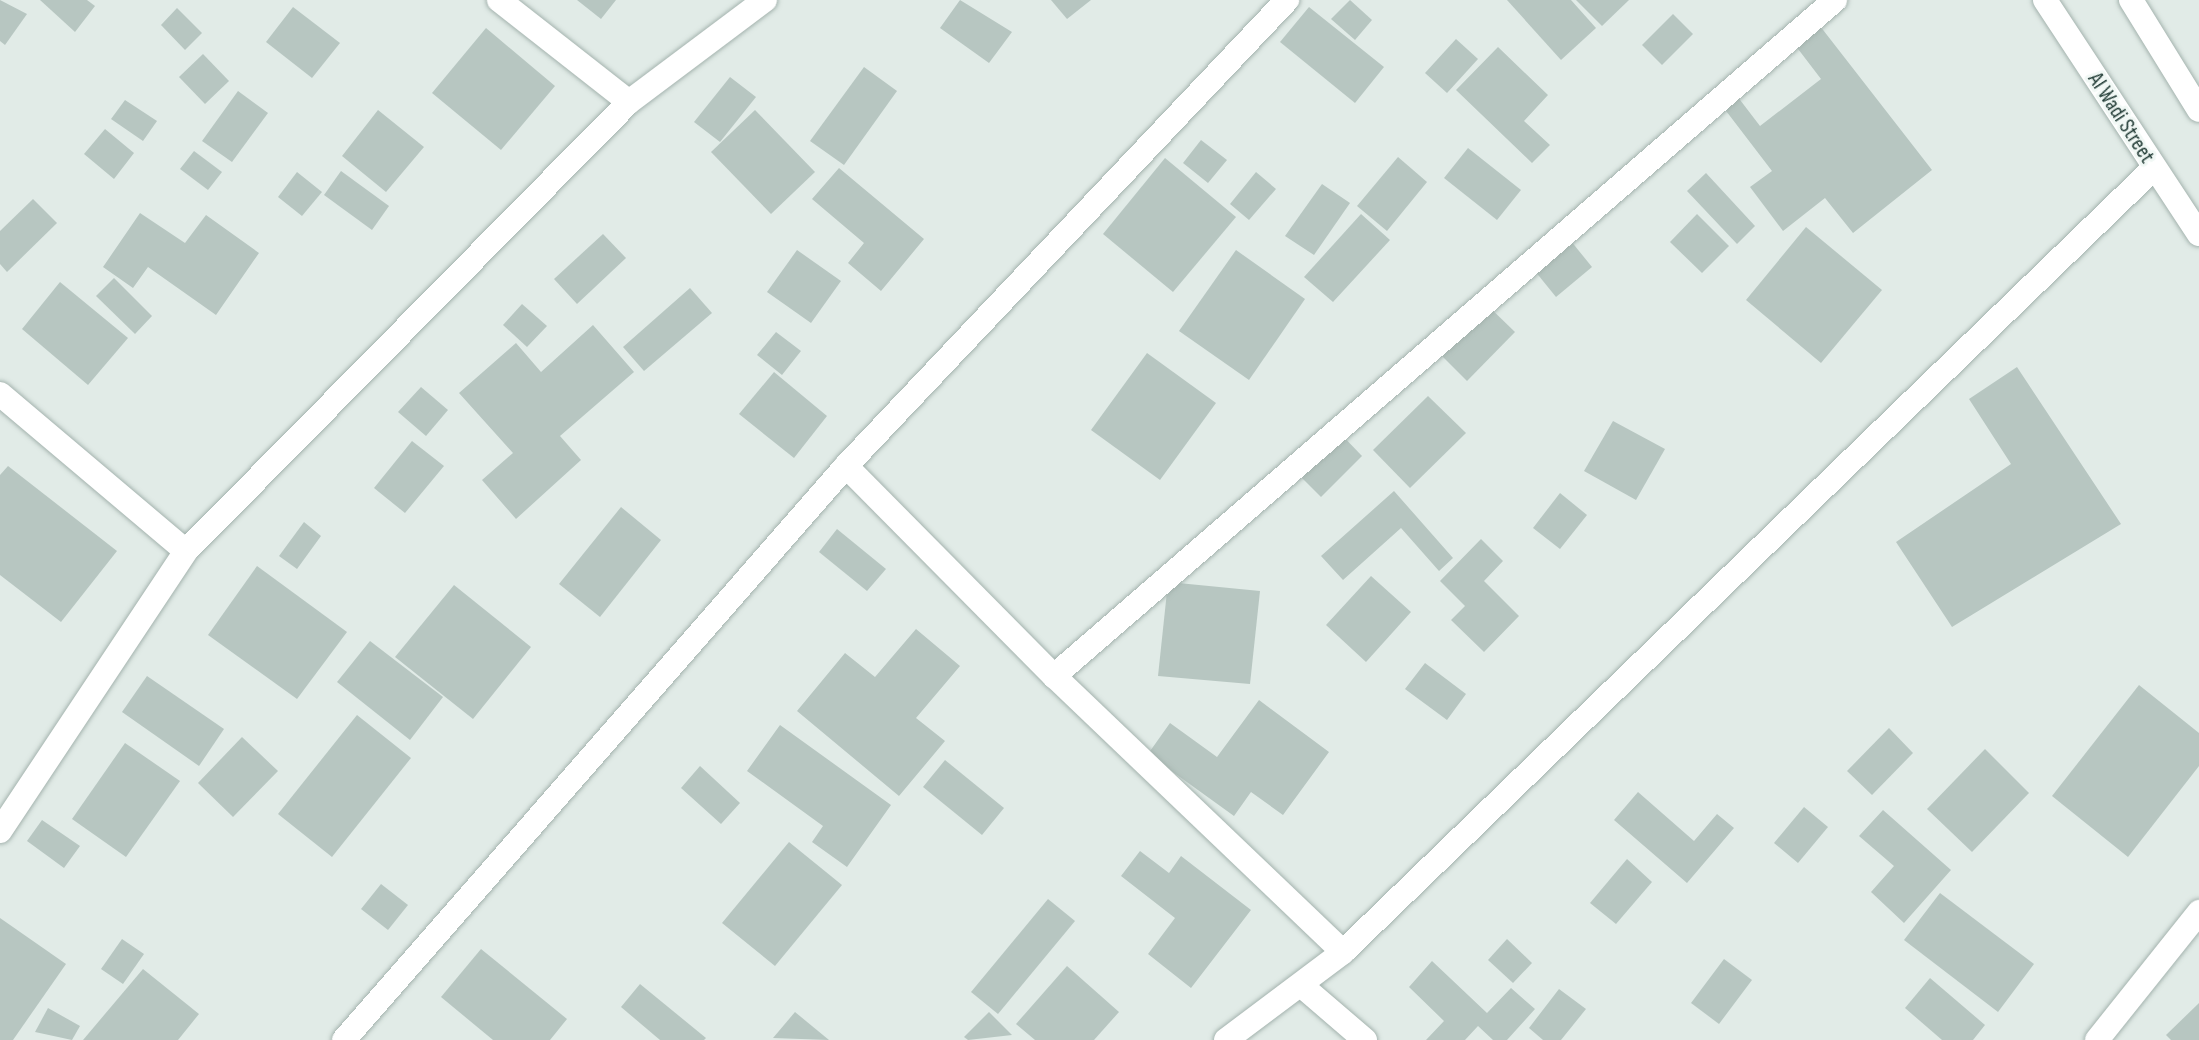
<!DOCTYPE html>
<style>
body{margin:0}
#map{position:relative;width:2199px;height:1040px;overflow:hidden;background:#e1ebe7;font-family:"Sofia Sans Condensed",sans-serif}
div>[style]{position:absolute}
.building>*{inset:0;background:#b7c6c1}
.roads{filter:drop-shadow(0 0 2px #a4b3ae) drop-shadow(0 0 2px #a4b3ae)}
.minor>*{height:24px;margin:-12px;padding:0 12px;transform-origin:12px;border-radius:12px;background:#fff}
.secondary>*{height:24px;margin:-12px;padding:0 12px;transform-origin:12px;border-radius:12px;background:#fff}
span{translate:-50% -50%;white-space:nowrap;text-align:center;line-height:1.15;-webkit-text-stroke:6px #f1f8f5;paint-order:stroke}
.street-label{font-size:22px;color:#223c36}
</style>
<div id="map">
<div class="building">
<div style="clip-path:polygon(0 0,27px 14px,5px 45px,0 41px)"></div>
<div style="clip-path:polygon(40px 0,87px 0,95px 6px,75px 32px)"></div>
<div style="clip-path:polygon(577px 0,616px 0,601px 19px)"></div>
<div style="clip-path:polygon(960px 0,1012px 32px,989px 63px,940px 28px)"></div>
<div style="clip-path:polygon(1051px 0,1091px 0,1067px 19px)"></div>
<div style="clip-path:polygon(1350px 0,1372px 20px,1355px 40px,1331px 19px)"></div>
<div style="clip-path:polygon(1507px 0,1571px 0,1596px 28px,1561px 60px)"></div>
<div style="clip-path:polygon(1576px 0,1629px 0,1602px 26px)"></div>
<div style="clip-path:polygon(293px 7px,340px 43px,312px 78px,266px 42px)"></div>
<div style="clip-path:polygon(1309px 7px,1384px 67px,1355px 103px,1280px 42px)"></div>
<div style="clip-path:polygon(177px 8px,202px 33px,185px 50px,161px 25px)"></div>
<div style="clip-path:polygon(1673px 14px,1693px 34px,1662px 65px,1642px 45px)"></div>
<div style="clip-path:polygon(1820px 26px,1932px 170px,1853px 233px,1825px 198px,1783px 231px,1750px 187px,1772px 171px,1720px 103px,1734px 92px,1760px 126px,1821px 79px,1795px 45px)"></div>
<div style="clip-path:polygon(486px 28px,555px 86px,501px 150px,432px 93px)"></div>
<div style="clip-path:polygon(1456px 39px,1478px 59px,1447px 93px,1425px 73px)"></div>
<div style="clip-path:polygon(1498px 47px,1548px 95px,1524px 121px,1550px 145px,1532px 163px,1456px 90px)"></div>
<div style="clip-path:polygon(203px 54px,229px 81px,205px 104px,179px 77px)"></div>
<div style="clip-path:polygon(864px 67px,897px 91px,844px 165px,810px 141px)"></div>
<div style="clip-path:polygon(730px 77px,756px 97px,720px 142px,694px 122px)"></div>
<div style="clip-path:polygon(238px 91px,268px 113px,232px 162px,202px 141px)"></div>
<div style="clip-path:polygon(125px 100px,157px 121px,143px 141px,111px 119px)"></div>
<div style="clip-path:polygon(378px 110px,424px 147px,386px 192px,342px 156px)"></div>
<div style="clip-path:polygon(755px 110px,815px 172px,771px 214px,711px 152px)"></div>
<div style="clip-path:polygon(105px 129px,134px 153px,114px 179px,84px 154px)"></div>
<div style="clip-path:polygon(1201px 140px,1227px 160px,1208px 183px,1183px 163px)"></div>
<div style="clip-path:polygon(1468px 148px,1521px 190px,1497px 220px,1444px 178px)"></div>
<div style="clip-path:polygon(194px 151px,222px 172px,208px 190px,180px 169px)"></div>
<div style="clip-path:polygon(1398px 157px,1427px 182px,1387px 231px,1357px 206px)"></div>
<div style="clip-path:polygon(1165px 158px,1236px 217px,1173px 292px,1103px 234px)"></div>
<div style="clip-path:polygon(839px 168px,924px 239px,881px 291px,848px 263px,864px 243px,812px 199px)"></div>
<div style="clip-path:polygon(341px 171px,389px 206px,372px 230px,324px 195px)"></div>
<div style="clip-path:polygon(297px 172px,322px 192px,302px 216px,278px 197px)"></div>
<div style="clip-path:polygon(1256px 172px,1276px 189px,1249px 220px,1230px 204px)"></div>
<div style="clip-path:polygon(1706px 173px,1755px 226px,1737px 244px,1687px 191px)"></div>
<div style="clip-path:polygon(1322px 184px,1350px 203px,1314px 255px,1285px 236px)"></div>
<div style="clip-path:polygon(33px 199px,57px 223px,7px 272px,0 264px,0 231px)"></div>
<div style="clip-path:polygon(140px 213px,185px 243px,206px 215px,259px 253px,216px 315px,148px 267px,133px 288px,103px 267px)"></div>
<div style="clip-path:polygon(1361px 214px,1390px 240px,1333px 302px,1304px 277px)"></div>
<div style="clip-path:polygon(1697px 214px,1729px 246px,1702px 273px,1670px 242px)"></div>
<div style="clip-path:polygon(1806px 227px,1882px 290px,1821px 363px,1746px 300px)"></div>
<div style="clip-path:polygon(1562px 230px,1592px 267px,1556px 297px,1526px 260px)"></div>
<div style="clip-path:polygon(603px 234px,626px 258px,577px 304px,554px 279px)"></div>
<div style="clip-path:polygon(797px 250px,841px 281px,811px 323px,767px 292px)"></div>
<div style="clip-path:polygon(1236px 250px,1305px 299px,1249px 380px,1179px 331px)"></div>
<div style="clip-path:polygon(114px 278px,152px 316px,135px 334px,96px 296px)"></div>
<div style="clip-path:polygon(60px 282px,128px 338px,88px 385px,22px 329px)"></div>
<div style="clip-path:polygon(690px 288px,712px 313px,644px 371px,623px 347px)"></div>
<div style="clip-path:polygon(1483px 301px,1515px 332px,1467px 381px,1435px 349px)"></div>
<div style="clip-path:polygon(522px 304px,547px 326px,527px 347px,503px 325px)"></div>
<div style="clip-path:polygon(593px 325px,634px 372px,560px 436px,581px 460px,516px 519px,482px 480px,513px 453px,459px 393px,516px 343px,541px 372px)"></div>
<div style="clip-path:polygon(776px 332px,801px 351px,782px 375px,757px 355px)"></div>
<div style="clip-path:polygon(1147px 353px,1216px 403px,1160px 480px,1091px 430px)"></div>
<div style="clip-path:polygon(2017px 367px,2121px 524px,1952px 627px,1896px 542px,2011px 464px,1969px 399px)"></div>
<div style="clip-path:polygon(774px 372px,827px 416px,794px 458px,739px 414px)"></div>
<div style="clip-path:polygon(421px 387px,448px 410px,426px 436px,398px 412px)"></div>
<div style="clip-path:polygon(1428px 396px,1466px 433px,1410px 488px,1373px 450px)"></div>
<div style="clip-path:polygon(1613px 421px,1665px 449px,1636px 500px,1584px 471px)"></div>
<div style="clip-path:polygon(1337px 430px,1362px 456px,1321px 497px,1295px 471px)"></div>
<div style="clip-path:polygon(412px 441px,444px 466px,405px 513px,374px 488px)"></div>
<div style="clip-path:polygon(8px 466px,117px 551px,61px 622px,0 575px,0 475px)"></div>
<div style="clip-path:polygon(1394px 491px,1453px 558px,1439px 571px,1401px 528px,1343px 580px,1321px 556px)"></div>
<div style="clip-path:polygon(1560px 493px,1587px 515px,1560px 549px,1533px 528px)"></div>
<div style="clip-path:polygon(621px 507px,661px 540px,600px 617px,559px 584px)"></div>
<div style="clip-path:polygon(304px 522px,321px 536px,297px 569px,279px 556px)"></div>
<div style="clip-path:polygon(837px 529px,886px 569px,867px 591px,819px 552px)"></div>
<div style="clip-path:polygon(1481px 539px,1503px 561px,1484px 581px,1519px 616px,1484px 652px,1451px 620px,1465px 606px,1440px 581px)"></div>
<div style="clip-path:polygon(257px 566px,347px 632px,297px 699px,208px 635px)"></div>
<div style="clip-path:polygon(1371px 576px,1411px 612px,1366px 662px,1326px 625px)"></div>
<div style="clip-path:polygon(1168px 582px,1260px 591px,1250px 684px,1158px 676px)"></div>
<div style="clip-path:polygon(454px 585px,531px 647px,473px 719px,395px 657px)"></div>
<div style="clip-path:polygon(916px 629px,960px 666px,916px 718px,945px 741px,899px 796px,797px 711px,845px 653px,875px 677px)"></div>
<div style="clip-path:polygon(370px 641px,443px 697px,410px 740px,337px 682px)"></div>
<div style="clip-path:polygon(1425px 663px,1466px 694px,1447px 720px,1405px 689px)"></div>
<div style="clip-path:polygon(147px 676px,224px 729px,199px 766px,122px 712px)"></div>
<div style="clip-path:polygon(2139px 685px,2199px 733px,2199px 766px,2128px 857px,2052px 796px)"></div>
<div style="clip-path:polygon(1259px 700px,1329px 752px,1283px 815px,1251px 792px,1234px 816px,1148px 754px,1170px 723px,1217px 757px)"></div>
<div style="clip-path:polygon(357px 715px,411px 758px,332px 857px,278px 814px)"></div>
<div style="clip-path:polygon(780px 725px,891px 805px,847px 867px,812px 842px,823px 826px,747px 771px)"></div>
<div style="clip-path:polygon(1889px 728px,1913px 753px,1872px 795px,1847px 771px)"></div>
<div style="clip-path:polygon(242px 737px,278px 771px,233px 817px,198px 783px)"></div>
<div style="clip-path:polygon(125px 743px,180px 781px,126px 857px,72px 819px)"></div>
<div style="clip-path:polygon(1985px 749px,2029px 793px,1972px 852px,1927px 809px)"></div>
<div style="clip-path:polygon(945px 760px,1004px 808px,982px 835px,923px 787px)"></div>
<div style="clip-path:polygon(700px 766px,740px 803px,721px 824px,681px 788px)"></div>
<div style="clip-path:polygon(1638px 792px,1694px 841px,1717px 814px,1734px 828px,1687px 883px,1614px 820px)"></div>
<div style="clip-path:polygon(1804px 807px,1828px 827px,1798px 863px,1774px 843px)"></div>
<div style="clip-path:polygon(1883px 810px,1951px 870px,1904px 923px,1871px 892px,1894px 866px,1859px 836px)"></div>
<div style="clip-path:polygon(42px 820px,80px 846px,64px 868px,27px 841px)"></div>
<div style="clip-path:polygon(789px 842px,842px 885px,775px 966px,722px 923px)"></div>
<div style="clip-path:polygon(1140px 851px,1169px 873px,1181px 856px,1251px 910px,1191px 988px,1148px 954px,1175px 918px,1121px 876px)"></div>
<div style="clip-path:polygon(1627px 859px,1652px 882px,1616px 924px,1590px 903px)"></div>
<div style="clip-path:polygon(381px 884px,408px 905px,388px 930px,361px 909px)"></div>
<div style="clip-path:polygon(1940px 893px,2034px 964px,1998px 1012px,1904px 940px)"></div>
<div style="clip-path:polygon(1048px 899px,1075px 921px,998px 1014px,971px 992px)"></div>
<div style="clip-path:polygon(0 918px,66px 964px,13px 1040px,0 1040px)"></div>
<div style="clip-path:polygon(122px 939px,144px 954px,123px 984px,101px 969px)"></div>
<div style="clip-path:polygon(1507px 939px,1532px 963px,1513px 983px,1488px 960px)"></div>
<div style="clip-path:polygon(481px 949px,567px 1019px,550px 1040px,493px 1040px,441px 997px)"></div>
<div style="clip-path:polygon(1724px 959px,1752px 980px,1719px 1024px,1691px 1003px)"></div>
<div style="clip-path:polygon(1432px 961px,1487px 1013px,1511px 988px,1535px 1009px,1507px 1040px,1493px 1040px,1478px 1026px,1465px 1040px,1426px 1040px,1444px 1021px,1409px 987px)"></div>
<div style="clip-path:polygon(1067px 966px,1119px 1012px,1094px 1040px,1035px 1040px,1016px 1024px)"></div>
<div style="clip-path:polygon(143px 969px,199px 1014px,178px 1040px,83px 1040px)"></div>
<div style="clip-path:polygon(1930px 978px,1985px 1025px,1973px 1040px,1942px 1040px,1905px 1008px)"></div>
<div style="clip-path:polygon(640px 984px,706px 1038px,704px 1040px,660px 1040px,621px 1007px)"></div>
<div style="clip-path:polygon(1559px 989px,1586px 1009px,1561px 1040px,1543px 1040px,1529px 1028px)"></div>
<div style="clip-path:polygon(2199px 1003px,2199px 1040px,2171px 1040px,2166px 1035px)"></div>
<div style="clip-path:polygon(48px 1008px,80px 1026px,72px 1040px,35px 1032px)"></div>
<div style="clip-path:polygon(795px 1012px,829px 1040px,773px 1038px)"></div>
<div style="clip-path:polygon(989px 1012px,1012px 1035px,968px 1040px,964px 1037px)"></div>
</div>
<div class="roads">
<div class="minor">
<div style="left:499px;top:0;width:165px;rotate:38.1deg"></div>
<div style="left:0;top:394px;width:243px;rotate:40.2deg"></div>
<div style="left:846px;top:466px;width:296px;rotate:45.3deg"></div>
<div style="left:0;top:831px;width:336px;rotate:-56.4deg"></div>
<div style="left:186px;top:551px;width:631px;rotate:-45.39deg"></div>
<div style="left:629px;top:102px;width:170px;rotate:-36.9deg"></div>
<div style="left:1343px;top:952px;width:400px;rotate:-136.3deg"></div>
<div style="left:1054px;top:676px;width:1033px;rotate:-40.88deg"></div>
<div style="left:1302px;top:986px;width:83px;rotate:40.6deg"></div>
<div style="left:344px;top:1040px;width:763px;rotate:-48.83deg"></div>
<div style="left:846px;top:466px;width:642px;rotate:-46.58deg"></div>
<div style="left:1226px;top:1040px;width:146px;rotate:-36.9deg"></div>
<div style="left:1343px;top:952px;width:1128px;rotate:-44.03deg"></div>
<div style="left:2097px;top:1040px;width:164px;rotate:-51.4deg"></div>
</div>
<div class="secondary">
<div style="left:2045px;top:0;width:280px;rotate:56.7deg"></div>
<div style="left:2131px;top:0;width:129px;rotate:58.3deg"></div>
</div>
</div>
<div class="street-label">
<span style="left:2121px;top:118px;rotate:57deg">Al Wadi Street</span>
</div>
</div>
